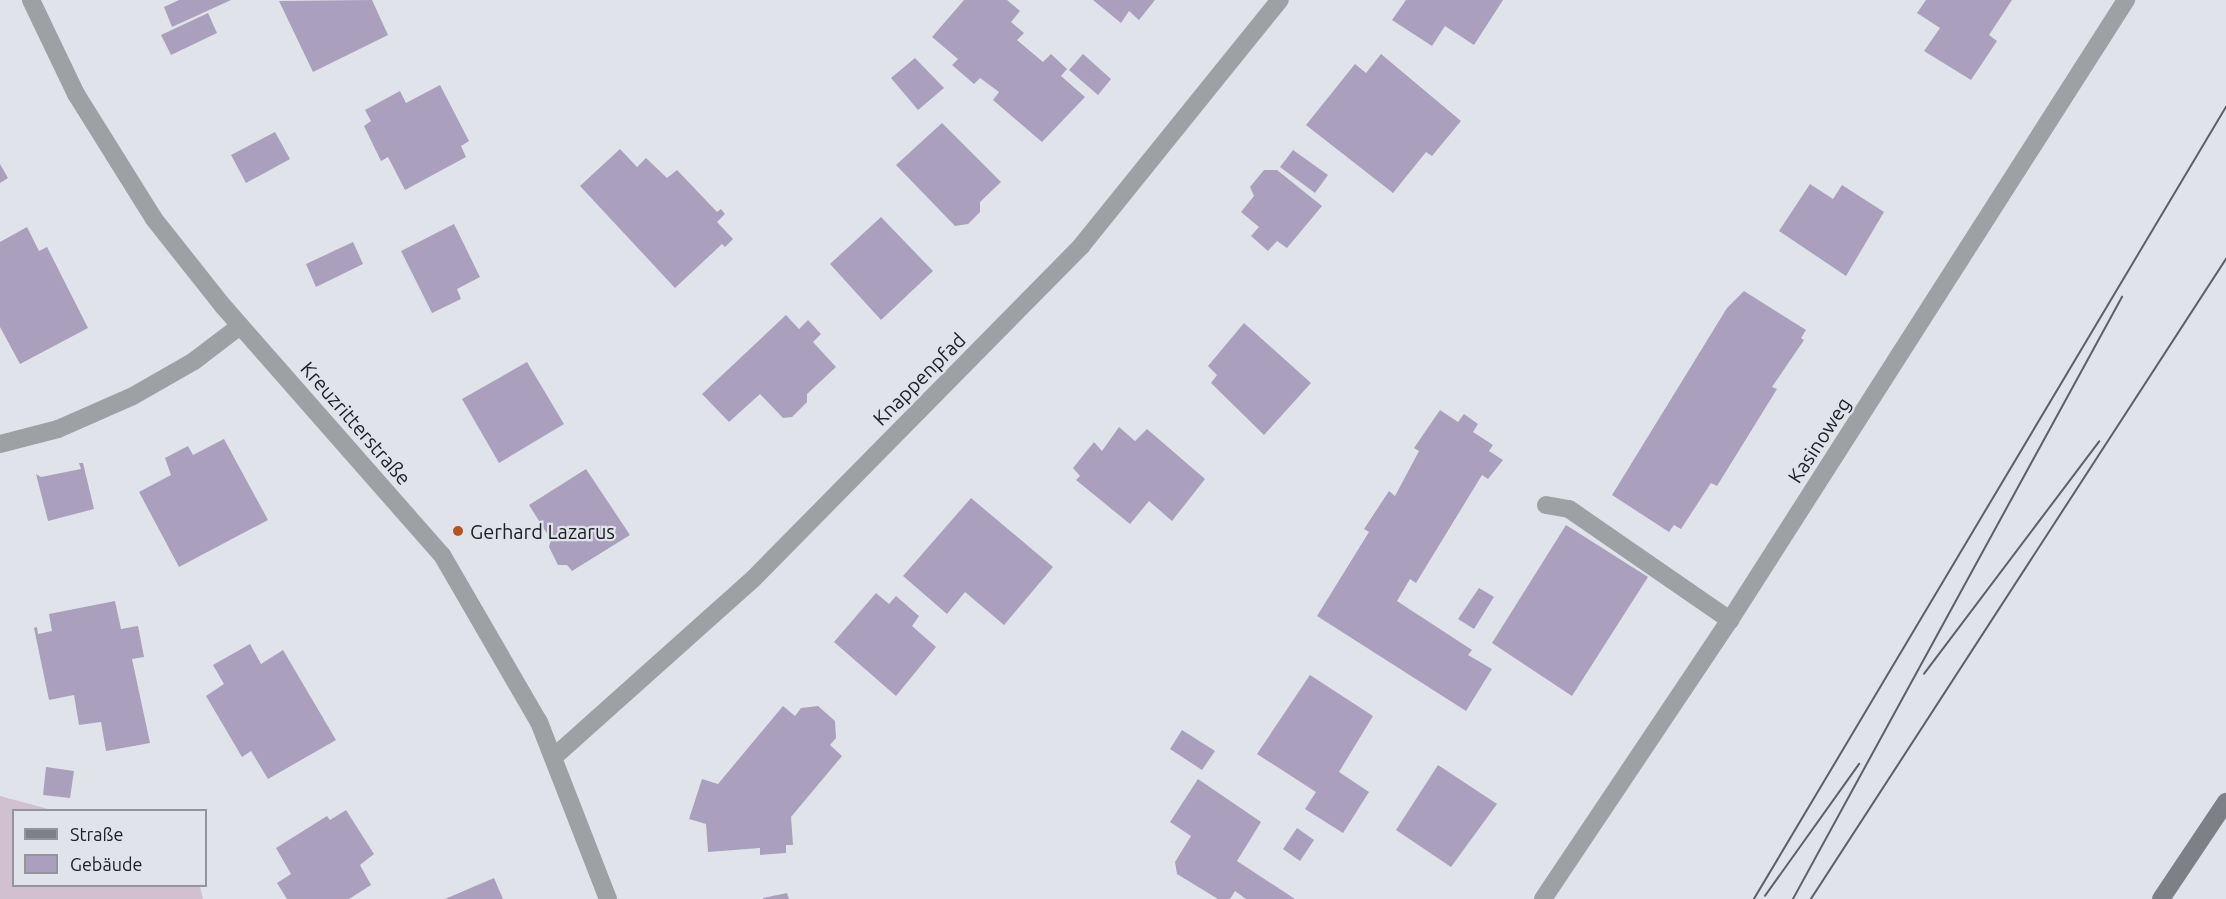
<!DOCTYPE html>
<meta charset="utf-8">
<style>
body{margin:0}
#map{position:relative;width:2226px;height:899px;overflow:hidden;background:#e1e3ea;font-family:Ubuntu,sans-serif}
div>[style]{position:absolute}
.green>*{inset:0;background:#d1c1d0}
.building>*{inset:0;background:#aaa0bd}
.lane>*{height:18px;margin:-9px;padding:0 9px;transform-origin:9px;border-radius:9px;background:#9ea1a3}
.street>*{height:18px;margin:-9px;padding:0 9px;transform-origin:9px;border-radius:9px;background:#9ea1a3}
.secondary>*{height:18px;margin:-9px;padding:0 9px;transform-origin:9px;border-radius:9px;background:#7d8084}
.tram>*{height:1.5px;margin:-0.75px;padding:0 0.75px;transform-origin:0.75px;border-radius:0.75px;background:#5f6064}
.dots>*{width:16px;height:16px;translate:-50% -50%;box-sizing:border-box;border:3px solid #e1e3ea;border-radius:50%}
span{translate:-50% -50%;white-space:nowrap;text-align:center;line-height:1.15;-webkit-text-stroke:4.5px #e1e3ea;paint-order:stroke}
.street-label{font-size:20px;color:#202123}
.poi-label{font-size:20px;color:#202123}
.left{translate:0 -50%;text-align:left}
.legend{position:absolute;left:12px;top:809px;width:195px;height:78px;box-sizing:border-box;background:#e1e3ea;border:2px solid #94959a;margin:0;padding:8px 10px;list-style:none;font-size:18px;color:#202123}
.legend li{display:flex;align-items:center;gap:12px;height:30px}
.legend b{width:30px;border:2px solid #94959a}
</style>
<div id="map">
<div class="green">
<div style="clip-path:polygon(0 796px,52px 810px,14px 810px,14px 886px,200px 886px,203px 899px,0 899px)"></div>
</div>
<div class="building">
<div style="clip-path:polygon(179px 0,231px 0,172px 27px,164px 7px)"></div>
<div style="clip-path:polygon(372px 0,388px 35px,313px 72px,279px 1px)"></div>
<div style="clip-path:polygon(964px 0,1007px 0,1020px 11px,1011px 22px,1024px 33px,1017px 40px,1043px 62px,1051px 54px,1067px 69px,1061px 76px,1085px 97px,1042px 142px,993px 100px,999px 92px,980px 78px,974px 84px,952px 65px,958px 59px,932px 37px)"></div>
<div style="clip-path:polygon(1093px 0,1155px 0,1139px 20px,1129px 11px,1121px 23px)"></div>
<div style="clip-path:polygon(1406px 0,1503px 0,1474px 45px,1445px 26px,1432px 46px,1392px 20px)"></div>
<div style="clip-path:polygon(1926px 0,2012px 0,1989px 35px,1997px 41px,1971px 80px,1924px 51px,1940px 28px,1917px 13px)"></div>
<div style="clip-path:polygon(208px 13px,217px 33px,171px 55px,161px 35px)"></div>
<div style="clip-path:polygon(1083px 54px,1111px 79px,1098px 95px,1069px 70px)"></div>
<div style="clip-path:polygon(1381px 54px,1461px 121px,1432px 156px,1426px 152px,1393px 193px,1306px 125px,1355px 64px,1366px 73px)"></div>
<div style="clip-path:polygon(915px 58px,944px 88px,918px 110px,891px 78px)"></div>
<div style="clip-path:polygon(440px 85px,469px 141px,461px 146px,466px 157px,405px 190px,388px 157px,381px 161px,364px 126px,371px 121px,365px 110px,400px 91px,406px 103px)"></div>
<div style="clip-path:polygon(942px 123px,1001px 182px,980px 202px,980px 212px,968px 224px,955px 226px,896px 165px)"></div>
<div style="clip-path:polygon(275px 132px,290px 159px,246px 183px,231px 155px)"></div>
<div style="clip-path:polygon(620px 149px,637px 167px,646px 158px,667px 178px,677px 170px,717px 212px,721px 209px,725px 214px,717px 222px,733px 239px,725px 247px,722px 244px,675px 288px,580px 186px)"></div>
<div style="clip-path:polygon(1293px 150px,1328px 175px,1315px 193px,1280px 167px)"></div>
<div style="clip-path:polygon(0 164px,8px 178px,0 183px)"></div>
<div style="clip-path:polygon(1264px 170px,1277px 170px,1322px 206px,1287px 248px,1277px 241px,1268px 251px,1251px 236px,1259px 227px,1241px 212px,1254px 196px,1250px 187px)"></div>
<div style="clip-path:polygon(1810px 184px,1833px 199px,1842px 185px,1884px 212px,1846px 276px,1779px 231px)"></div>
<div style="clip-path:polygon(881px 217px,933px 271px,881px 320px,830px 264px)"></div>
<div style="clip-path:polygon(454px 224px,480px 277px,457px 289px,461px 299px,432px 313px,401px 251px)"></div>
<div style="clip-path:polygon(27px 227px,39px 251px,47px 247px,88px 328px,20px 364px,0 327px,0 242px)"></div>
<div style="clip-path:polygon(353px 242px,363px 264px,316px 287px,306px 264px)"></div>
<div style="clip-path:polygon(1744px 291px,1806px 330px,1801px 338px,1804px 340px,1772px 387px,1777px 389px,1717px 486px,1711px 483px,1681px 529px,1674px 525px,1669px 532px,1612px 495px,1727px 308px)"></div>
<div style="clip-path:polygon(786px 315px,799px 329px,808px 320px,821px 334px,813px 342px,836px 367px,807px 394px,807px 402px,792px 417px,783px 418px,760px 394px,729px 422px,702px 394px)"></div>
<div style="clip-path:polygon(1244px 323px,1311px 383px,1264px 435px,1211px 383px,1217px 375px,1208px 366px)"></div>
<div style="clip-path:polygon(527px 362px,564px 424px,499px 463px,462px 399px)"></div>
<div style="clip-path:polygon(1440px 410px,1458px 422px,1464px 414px,1478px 424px,1473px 432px,1493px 445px,1489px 451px,1503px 460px,1488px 479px,1482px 475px,1416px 583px,1410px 579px,1397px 601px,1472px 650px,1468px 655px,1492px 669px,1466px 711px,1317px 616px,1369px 532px,1364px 529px,1389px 491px,1395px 496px,1419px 451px,1414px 448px)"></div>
<div style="clip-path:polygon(1119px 427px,1135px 441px,1147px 429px,1205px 479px,1172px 521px,1149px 501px,1130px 524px,1076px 480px,1080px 476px,1073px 468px,1094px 442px,1102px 451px)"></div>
<div style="clip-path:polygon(224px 439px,268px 520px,179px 567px,139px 492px,171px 475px,165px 458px,188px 446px,193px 455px)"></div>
<div style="clip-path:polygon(79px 463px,83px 463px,94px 509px,48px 521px,36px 474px,41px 477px,81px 469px)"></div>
<div style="clip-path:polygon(586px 469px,630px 535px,572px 571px,567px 565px,558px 565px,549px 547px,551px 540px,529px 505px)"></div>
<div style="clip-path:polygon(971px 498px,1053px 567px,1004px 625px,965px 592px,947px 614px,903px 576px)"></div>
<div style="clip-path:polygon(1566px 525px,1648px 577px,1572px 696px,1492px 643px)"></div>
<div style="clip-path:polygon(1479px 588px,1494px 597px,1474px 629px,1458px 619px)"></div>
<div style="clip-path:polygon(876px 593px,889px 604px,896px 596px,919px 616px,912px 626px,936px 647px,896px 696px,834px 642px)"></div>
<div style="clip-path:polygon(115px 601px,121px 629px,138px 626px,144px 657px,132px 659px,150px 743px,106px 751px,101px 722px,79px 725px,74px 695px,49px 700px,34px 628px,37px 627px,38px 634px,52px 631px,49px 614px)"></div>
<div style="clip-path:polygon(250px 644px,261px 664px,283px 650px,336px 740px,268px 779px,251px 751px,242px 757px,206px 696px,224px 684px,213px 665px)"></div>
<div style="clip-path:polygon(1310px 675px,1373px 716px,1339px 772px,1369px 792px,1343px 833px,1305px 809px,1316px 792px,1257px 754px)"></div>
<div style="clip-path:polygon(783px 706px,795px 716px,801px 708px,818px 706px,835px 721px,836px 738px,830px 745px,842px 756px,791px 817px,793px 845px,786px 845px,786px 853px,760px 855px,760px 848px,708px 852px,706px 824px,689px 819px,702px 779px,718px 784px)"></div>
<div style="clip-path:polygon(1182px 730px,1215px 751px,1202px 770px,1170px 749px)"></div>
<div style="clip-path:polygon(1438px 765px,1497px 804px,1451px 867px,1396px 830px)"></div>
<div style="clip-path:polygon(46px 767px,74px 771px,70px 798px,43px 795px)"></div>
<div style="clip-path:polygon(1198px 779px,1261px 822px,1237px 861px,1295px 899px,1246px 899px,1235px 891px,1230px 899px,1218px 899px,1177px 874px,1175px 862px,1191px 836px,1170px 822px)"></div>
<div style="clip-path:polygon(346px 810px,374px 854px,360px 865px,371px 885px,349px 899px,287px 899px,277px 883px,291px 874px,276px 848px,327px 816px,330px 820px)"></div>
<div style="clip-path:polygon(1297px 828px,1314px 840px,1300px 861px,1283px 849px)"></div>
<div style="clip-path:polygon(494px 878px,503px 899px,445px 899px)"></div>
<div style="clip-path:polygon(787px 893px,789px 899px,763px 899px,763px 898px)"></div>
</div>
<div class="lane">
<div style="left:1546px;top:505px;width:23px;rotate:10deg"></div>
<div style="left:1569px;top:509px;width:196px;rotate:34.6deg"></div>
</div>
<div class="street">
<div style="left:31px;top:0;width:104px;rotate:64.4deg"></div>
<div style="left:76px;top:94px;width:147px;rotate:58deg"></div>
<div style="left:154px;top:219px;width:111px;rotate:51.6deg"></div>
<div style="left:223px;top:306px;width:332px;rotate:48.7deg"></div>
<div style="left:442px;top:555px;width:193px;rotate:59.9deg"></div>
<div style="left:539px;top:722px;width:190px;rotate:68.7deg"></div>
<div style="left:0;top:444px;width:60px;rotate:-14.5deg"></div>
<div style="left:58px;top:429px;width:82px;rotate:-23.7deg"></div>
<div style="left:133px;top:396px;width:70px;rotate:-29.8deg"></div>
<div style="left:194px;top:361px;width:58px;rotate:-37.3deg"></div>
<div style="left:555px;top:756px;width:266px;rotate:-41.8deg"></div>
<div style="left:753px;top:579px;width:469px;rotate:-45.4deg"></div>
<div style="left:1082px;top:245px;width:315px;rotate:-51.1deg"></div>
<div style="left:1543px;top:899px;width:336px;rotate:-56.2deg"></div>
<div style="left:1730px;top:620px;width:736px;rotate:-57.43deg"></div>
</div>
<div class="secondary">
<div style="left:2161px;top:899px;width:117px;rotate:-56.2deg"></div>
</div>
<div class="tram">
<div style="left:1924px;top:674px;width:291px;rotate:-53deg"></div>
<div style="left:1765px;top:896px;width:162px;rotate:-54.5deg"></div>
<div style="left:1754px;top:899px;width:922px;rotate:-59.21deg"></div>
<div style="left:1793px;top:899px;width:686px;rotate:-61.34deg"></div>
<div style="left:1811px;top:899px;width:763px;rotate:-57.04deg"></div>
</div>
<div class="dots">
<div style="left:458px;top:531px;background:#b6521d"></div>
</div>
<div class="street-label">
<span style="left:919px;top:379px;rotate:-45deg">Knappenpfad</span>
<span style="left:356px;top:423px;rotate:49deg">Kreuzritterstraße</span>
<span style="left:1819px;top:440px;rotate:-57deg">Kasinoweg</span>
</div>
<div class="poi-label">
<span class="left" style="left:470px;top:531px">Gerhard Lazarus</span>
</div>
<ul class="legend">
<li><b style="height:8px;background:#7d8084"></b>Straße</li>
<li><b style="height:16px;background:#aaa0bd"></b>Gebäude</li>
</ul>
</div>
